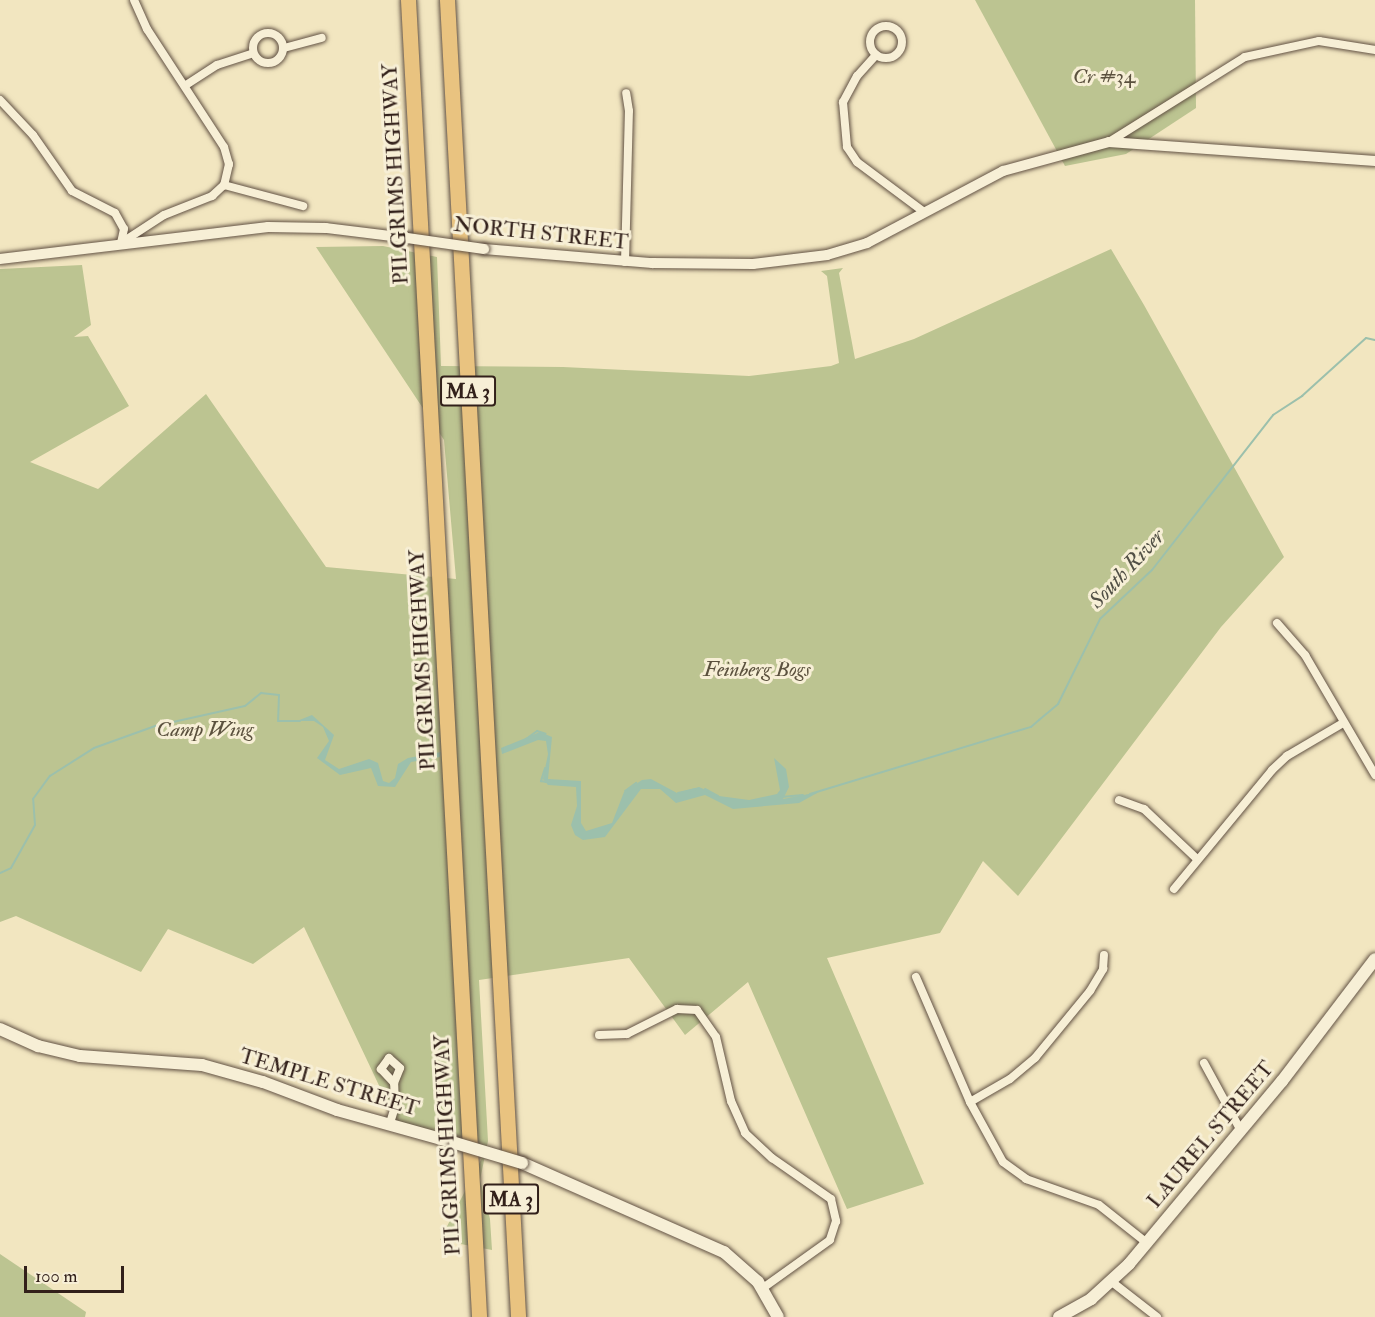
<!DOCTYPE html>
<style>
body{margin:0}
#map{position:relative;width:1375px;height:1317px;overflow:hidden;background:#f2e6c0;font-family:"IM FELL Double Pica",serif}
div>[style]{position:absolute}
.green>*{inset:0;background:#bcc491}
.water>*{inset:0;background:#9cc0ac}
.stream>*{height:2px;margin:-1px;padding:0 1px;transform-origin:1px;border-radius:1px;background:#9cc0ac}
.roads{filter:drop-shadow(0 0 2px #625244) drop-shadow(0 0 2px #625244)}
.minor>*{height:8px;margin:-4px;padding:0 4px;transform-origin:4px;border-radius:4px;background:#f7efd6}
.minor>.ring{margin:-4px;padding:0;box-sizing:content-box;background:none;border:8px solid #f7efd6;border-radius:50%}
.tertiary>*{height:10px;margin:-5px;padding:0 5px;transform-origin:5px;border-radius:5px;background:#f7efd6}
.secondary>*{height:12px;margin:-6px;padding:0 6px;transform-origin:6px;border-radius:6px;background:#f7efd6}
.motorway>*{height:15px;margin:-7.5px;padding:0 7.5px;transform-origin:7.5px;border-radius:7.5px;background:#e9c380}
.bridges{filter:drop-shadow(0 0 2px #625244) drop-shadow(0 0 2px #625244)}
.tertiary-bridge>*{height:10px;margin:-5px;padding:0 5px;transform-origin:5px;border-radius:5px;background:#f7efd6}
.secondary-bridge>*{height:12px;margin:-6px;padding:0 6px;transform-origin:6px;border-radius:6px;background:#f7efd6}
span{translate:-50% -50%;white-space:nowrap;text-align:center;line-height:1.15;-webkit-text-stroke:6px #f7efd6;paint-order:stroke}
.shield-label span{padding:2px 4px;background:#f7efd6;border:2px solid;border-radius:4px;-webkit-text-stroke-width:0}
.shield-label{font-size:20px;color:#32201a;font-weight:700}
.park-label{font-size:21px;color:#5b513e;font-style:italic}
.street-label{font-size:21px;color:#32201a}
.water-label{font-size:22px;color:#525046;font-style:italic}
.scale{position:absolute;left:24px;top:1266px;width:100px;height:27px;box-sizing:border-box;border:3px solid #32201a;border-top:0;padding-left:8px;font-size:18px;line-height:21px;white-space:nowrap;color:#32201a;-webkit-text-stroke:4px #f7efd6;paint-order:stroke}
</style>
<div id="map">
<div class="green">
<div style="clip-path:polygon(975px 0,1195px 0,1196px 108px,1126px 154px,1065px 166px)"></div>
<div style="clip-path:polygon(383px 246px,437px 257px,441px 366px,563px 367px,749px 376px,831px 366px,839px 363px,827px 276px,821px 271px,843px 268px,839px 273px,855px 359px,914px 339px,1111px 249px,1144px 305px,1284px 557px,1221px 627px,1018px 896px,983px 861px,940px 933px,827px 958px,924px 1184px,847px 1209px,748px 982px,685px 1035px,629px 958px,479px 980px,488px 1141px,480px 1180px,490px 1219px,492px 1250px,440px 1240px,485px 1152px,402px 1134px,304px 927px,253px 964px,168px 929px,141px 972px,16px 916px,0 922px,0 269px,82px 265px,91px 325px,74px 337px,88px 336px,129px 406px,30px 462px,98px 489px,206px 394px,326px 567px,456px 579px,444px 440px,316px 247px)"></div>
<div style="clip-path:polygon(0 1254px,86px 1312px,85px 1317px,0 1317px)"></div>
</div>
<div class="water">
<div style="clip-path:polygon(312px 715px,334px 735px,325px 760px,339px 769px,369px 759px,378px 763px,383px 781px,389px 783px,395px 778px,398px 764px,408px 758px,441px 752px,440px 757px,411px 762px,395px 787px,378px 786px,371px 768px,340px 775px,317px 758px,329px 741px,323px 727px,314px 721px,297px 721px)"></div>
<div style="clip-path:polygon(540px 732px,552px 737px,548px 779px,581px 781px,581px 823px,586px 831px,612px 823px,624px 792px,642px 780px,651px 779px,677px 793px,699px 787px,719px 796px,749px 800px,777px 794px,780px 790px,774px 758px,786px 769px,789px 787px,783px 799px,819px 792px,799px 803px,733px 809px,705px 795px,676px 803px,660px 789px,641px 789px,605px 837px,583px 840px,575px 835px,571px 825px,577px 806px,576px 787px,548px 785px,543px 779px,548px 754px,546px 741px,538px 740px,502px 754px,501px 748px)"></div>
</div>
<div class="stream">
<div style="left:526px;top:739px;width:14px;rotate:-36deg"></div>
<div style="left:537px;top:731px;width:9px;rotate:18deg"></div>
<div style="left:545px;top:768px;width:14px;rotate:107deg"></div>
<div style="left:541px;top:781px;width:5px;rotate:11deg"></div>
<div style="left:705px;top:789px;width:15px;rotate:28deg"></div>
<div style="left:625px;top:791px;width:14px;rotate:-36deg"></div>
<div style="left:678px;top:793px;width:18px;rotate:-13deg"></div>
<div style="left:810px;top:794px;width:231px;rotate:-16.9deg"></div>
<div style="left:1031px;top:727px;width:11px;rotate:-41deg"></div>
<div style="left:1039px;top:720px;width:25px;rotate:-40deg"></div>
<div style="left:1058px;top:704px;width:95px;rotate:-63.7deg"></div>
<div style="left:1100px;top:619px;width:71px;rotate:-43.3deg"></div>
<div style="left:1152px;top:570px;width:197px;rotate:-52deg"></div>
<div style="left:1273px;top:415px;width:35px;rotate:-33deg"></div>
<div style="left:1302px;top:396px;width:86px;rotate:-42.2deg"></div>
<div style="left:1366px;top:338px;width:9px;rotate:13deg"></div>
<div style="left:781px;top:797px;width:22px;rotate:-5deg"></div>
<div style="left:0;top:873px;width:12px;rotate:-24deg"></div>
<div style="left:11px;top:868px;width:49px;rotate:-60.8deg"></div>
<div style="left:35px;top:825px;width:26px;rotate:-94deg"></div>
<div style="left:33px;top:799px;width:29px;rotate:-54deg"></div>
<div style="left:50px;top:776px;width:52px;rotate:-32.5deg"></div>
<div style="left:94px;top:748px;width:65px;rotate:-19.8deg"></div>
<div style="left:155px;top:726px;width:92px;rotate:-12.5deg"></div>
<div style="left:245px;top:706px;width:21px;rotate:-39deg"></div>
<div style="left:261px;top:693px;width:18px;rotate:6deg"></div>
<div style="left:279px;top:695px;width:26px;rotate:92deg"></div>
<div style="left:278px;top:721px;width:22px"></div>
</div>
<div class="roads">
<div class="minor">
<div style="left:134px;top:0;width:32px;rotate:66deg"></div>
<div style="left:147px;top:29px;width:141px;rotate:56.9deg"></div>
<div style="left:224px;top:147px;width:18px;rotate:74deg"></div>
<div style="left:229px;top:164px;width:22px;rotate:103deg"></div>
<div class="ring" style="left:870px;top:26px;width:24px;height:24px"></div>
<div class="ring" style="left:253px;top:33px;width:22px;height:22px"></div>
<div style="left:284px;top:48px;width:39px;rotate:-15deg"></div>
<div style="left:876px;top:55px;width:28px;rotate:132deg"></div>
<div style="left:857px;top:76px;width:30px;rotate:118deg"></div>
<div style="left:843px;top:102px;width:45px;rotate:84.9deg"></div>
<div style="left:847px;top:147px;width:18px;rotate:56deg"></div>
<div style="left:857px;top:162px;width:84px;rotate:36.7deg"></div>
<div style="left:186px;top:85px;width:37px;rotate:-33deg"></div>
<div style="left:217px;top:65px;width:38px;rotate:-18deg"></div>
<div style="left:0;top:100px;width:48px;rotate:46.7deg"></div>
<div style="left:33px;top:135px;width:68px;rotate:55.1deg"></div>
<div style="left:72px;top:191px;width:48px;rotate:27.1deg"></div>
<div style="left:115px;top:213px;width:18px;rotate:61deg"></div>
<div style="left:124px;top:229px;width:14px;rotate:102deg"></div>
<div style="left:1109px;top:142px;width:160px;rotate:-32deg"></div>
<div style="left:1245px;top:57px;width:76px;rotate:-12.2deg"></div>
<div style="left:1319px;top:41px;width:57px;rotate:9.1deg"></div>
<div style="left:121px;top:243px;width:51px;rotate:-33.1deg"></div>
<div style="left:164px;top:215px;width:52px;rotate:-21.6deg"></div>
<div style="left:212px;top:196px;width:16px;rotate:-43deg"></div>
<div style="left:224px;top:185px;width:82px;rotate:14.9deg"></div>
<div style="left:625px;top:262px;width:151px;rotate:-88.5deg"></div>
<div style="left:629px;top:111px;width:18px;rotate:-99deg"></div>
<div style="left:1277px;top:623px;width:43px;rotate:48.8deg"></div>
<div style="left:1305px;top:655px;width:139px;rotate:59.7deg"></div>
<div style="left:1119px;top:800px;width:27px;rotate:20deg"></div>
<div style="left:1144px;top:809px;width:73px;rotate:43.3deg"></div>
<div style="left:1174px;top:889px;width:154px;rotate:-50.5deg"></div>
<div style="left:1272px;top:770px;width:21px;rotate:-43deg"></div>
<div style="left:1287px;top:756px;width:65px;rotate:-30.5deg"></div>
<div style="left:916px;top:977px;width:136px;rotate:66.6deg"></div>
<div style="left:970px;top:1102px;width:68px;rotate:61.2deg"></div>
<div style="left:1003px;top:1162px;width:29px;rotate:36deg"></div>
<div style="left:1026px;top:1179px;width:77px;rotate:19.6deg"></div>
<div style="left:1099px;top:1205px;width:61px;rotate:38.4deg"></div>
<div style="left:599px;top:1035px;width:28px;rotate:-2deg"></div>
<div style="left:627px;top:1034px;width:56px;rotate:-26.6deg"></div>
<div style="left:677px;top:1009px;width:20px;rotate:3deg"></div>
<div style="left:697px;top:1010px;width:33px;rotate:55deg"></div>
<div style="left:716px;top:1037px;width:66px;rotate:76.8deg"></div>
<div style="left:731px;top:1101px;width:35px;rotate:66deg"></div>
<div style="left:745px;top:1133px;width:37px;rotate:43deg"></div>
<div style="left:772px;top:1158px;width:72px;rotate:34.8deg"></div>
<div style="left:831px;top:1199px;width:23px;rotate:77deg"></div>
<div style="left:836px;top:1221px;width:20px;rotate:108deg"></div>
<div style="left:830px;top:1240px;width:82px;rotate:144.4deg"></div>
<div style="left:1204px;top:1063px;width:77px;rotate:61.4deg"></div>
<div style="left:970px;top:1102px;width:46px;rotate:-29.9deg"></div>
<div style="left:1010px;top:1079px;width:33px;rotate:-40deg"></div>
<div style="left:1035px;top:1058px;width:87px;rotate:-50.6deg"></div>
<div style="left:1090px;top:991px;width:26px;rotate:-59deg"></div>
<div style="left:1103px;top:969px;width:14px;rotate:-86deg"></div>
<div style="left:390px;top:1123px;width:17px;rotate:-73deg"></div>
<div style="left:395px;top:1107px;width:24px;rotate:-92deg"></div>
<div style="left:394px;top:1083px;width:16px;rotate:-68deg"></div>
<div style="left:400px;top:1068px;width:15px;rotate:-138deg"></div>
<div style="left:389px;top:1058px;width:14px;rotate:126deg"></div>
<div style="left:381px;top:1069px;width:19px;rotate:47deg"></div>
<div style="left:1112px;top:1282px;width:57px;rotate:37.9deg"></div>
</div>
<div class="tertiary">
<div style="left:484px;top:249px;width:169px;rotate:4.8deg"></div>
<div style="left:652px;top:263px;width:101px;rotate:0.6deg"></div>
<div style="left:753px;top:264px;width:75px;rotate:-6.9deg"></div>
<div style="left:827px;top:255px;width:42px;rotate:-16.7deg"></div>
<div style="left:867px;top:243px;width:154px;rotate:-27.9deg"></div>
<div style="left:1003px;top:171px;width:110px;rotate:-15.3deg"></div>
<div style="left:1109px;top:142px;width:267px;rotate:4.1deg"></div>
<div style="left:0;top:259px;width:270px;rotate:-6.8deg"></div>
<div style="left:268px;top:227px;width:58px;rotate:1deg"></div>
<div style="left:326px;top:228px;width:82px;rotate:7deg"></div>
</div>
<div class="secondary">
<div style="left:0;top:1029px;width:42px;rotate:24.1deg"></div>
<div style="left:38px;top:1046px;width:43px;rotate:13.4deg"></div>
<div style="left:80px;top:1056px;width:122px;rotate:4.2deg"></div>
<div style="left:202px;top:1065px;width:63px;rotate:15.6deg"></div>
<div style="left:263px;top:1082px;width:79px;rotate:20.7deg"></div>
<div style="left:337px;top:1110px;width:123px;rotate:15.6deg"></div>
<div style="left:522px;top:1163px;width:221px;rotate:23.8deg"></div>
<div style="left:724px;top:1252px;width:45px;rotate:41.4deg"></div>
<div style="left:758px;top:1282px;width:40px;rotate:60.3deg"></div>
<div style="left:1059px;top:1317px;width:37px;rotate:-29deg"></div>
<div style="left:1091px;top:1299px;width:52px;rotate:-42.6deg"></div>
<div style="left:1129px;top:1264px;width:239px;rotate:-50.1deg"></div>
<div style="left:1282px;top:1081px;width:153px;rotate:-52.7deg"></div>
</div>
<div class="motorway">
<div style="left:408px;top:0;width:1319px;rotate:86.91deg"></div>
<div style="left:447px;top:0;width:1319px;rotate:86.91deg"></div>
</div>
</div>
<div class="bridges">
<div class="tertiary-bridge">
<div style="left:407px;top:238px;width:78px;rotate:8.1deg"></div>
</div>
<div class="secondary-bridge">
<div style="left:455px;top:1143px;width:70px;rotate:16.6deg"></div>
</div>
</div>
<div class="shield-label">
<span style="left:468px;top:391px">MA 3</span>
<span style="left:511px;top:1199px">MA 3</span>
</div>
<div class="park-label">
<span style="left:1104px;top:77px">Cr #34</span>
<span style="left:757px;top:670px">Feinberg Bogs</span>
<span style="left:205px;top:730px">Camp Wing</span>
</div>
<div class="street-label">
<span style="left:396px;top:174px;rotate:-93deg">PILGRIMS HIGHWAY</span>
<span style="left:541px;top:234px;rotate:6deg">NORTH STREET</span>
<span style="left:423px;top:660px;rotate:-93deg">PILGRIMS HIGHWAY</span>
<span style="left:329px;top:1083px;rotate:17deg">TEMPLE STREET</span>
<span style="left:1211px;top:1135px;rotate:-50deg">LAUREL STREET</span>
<span style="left:448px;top:1145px;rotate:-93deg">PILGRIMS HIGHWAY</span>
</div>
<div class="water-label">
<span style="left:1127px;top:569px;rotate:-47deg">South River</span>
</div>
<div class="scale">100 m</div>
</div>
